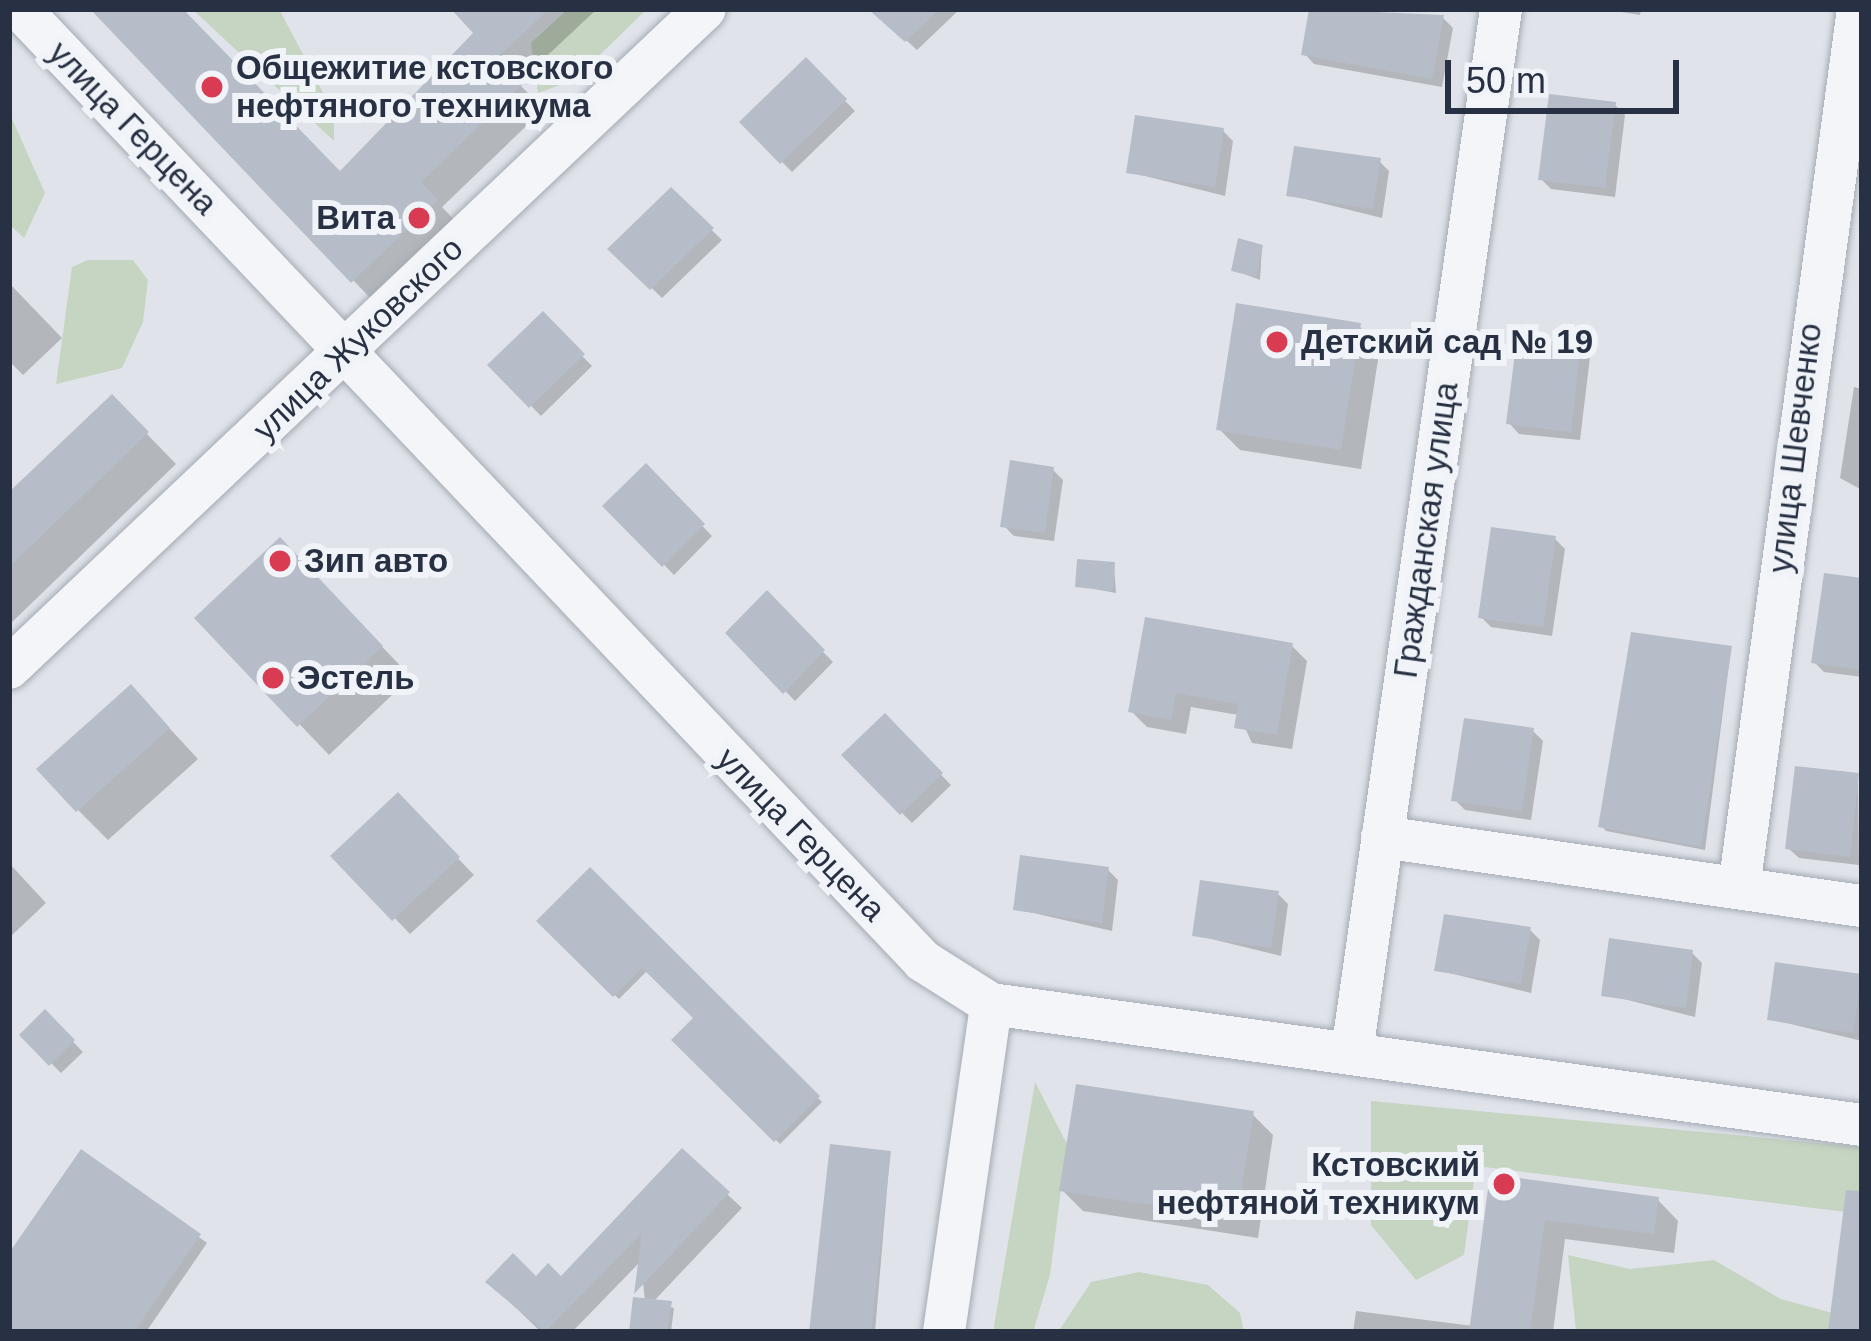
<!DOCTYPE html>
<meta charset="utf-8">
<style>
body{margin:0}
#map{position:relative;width:1871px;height:1341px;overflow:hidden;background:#e0e4ea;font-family:Helvetica,sans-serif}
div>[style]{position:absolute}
.green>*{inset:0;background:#c6d5c1}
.shadow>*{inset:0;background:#0003}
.building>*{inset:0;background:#b7bdc8}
.roads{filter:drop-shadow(0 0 3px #a5abb5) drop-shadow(0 0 3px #a5abb5)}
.minor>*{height:42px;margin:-21px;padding:0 21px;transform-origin:21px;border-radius:21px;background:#f4f5f8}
.dots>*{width:33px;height:33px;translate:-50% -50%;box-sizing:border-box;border:6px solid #f0f3f8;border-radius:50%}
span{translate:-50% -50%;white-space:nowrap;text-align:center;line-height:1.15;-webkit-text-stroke:12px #f0f3f8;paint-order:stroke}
.poi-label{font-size:33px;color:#273143;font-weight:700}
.left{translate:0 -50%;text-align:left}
.right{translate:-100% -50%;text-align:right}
.street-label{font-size:33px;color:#273143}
.frame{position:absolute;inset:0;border:12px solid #273143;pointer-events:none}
.scale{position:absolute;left:1445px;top:60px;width:234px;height:54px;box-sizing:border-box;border:6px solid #273143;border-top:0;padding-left:15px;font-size:36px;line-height:42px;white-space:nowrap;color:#273143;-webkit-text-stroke:9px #f0f3f8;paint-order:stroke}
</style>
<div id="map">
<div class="green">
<div style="clip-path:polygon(192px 9px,279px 9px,334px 113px,334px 141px)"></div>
<div style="clip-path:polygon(568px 9px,647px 9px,574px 80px,538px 93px,531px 43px)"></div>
<div style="clip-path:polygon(9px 112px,45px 193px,24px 238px,9px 224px)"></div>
<div style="clip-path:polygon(88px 260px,133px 260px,148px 280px,143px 322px,122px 368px,56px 384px,72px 267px)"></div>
<div style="clip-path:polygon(1035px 1082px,1067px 1144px,1050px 1275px,1033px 1332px,993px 1332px)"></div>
<div style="clip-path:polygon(1371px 1101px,1862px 1147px,1862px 1214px,1476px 1166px,1464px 1255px,1416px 1280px,1371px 1225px)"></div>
<div style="clip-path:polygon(1568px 1255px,1630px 1269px,1714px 1260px,1781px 1299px,1862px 1321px,1862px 1332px,1576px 1332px)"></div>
<div style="clip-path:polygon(1139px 1272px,1208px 1285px,1240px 1313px,1244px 1332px,1058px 1332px,1091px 1282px)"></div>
</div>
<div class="shadow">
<div style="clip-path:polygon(94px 9px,180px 9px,340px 175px,477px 33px,467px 9px,597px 9px,518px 83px,544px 109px,442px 207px,459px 225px,376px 304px)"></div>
<div style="clip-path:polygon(872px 9px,960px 9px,917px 50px)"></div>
<div style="clip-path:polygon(1312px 9px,1443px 18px,1453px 28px,1442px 87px,1314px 64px,1304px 53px)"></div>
<div style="clip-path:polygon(1603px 9px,1641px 9px,1640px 15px)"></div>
<div style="clip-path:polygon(806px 61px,855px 111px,792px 172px,743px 122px)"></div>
<div style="clip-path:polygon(1615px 105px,1625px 115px,1615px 197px,1551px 189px,1541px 179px)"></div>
<div style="clip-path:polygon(1223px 131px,1233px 141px,1225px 196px,1129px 172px)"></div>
<div style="clip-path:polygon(1379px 161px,1389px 171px,1382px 218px,1289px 195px)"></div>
<div style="clip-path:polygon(671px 191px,722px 240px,662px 298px,612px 249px)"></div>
<div style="clip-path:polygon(1262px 247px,1260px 280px,1234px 270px)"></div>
<div style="clip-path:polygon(9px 283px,62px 338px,23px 375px,9px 361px)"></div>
<div style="clip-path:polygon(542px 315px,592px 366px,541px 416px,491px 365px)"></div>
<div style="clip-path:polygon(1359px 326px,1380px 347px,1361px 469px,1240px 450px,1219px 429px)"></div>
<div style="clip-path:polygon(1579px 347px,1590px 357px,1580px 440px,1519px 434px,1509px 423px)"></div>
<div style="clip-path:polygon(1854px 387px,1862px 389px,1862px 490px,1840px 478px)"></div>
<div style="clip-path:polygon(112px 398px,176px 464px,9px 625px,9px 497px)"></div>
<div style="clip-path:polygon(646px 467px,712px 536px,674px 575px,607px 506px)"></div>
<div style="clip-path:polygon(1053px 470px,1063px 480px,1054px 541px,1014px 536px,1004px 526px)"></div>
<div style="clip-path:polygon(1555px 539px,1565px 549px,1552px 636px,1491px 627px,1481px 617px)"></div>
<div style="clip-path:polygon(1114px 565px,1116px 593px,1078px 586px)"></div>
<div style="clip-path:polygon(310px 571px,411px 677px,329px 755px,198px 618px)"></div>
<div style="clip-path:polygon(1862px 581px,1862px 677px,1824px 672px,1814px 662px)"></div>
<div style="clip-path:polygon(767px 594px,833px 662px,795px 701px,729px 633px)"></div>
<div style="clip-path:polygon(1292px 646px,1307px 661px,1292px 749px,1252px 743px,1239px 715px,1191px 707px,1186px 734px,1147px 727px,1131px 711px)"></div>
<div style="clip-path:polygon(1731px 649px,1705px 850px,1606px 831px,1602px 826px)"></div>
<div style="clip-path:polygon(885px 717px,951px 785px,912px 823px,845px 755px)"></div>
<div style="clip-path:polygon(160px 718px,198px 759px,108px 840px,78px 810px)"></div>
<div style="clip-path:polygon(1533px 731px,1543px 741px,1531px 820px,1465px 810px,1455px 800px)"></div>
<div style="clip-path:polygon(1858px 776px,1859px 865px,1799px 858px,1788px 848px)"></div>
<div style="clip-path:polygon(398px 796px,474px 875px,410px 934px,335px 856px)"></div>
<div style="clip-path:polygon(9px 863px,46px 903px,9px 938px)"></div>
<div style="clip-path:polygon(1108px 870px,1118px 880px,1112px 931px,1016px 909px)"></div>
<div style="clip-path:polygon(590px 871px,822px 1102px,780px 1144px,675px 1040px,697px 1018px,648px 970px,619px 999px,540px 921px)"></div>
<div style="clip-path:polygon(1278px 894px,1288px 904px,1281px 956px,1195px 935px)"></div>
<div style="clip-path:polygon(1530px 930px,1540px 940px,1531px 993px,1437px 970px)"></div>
<div style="clip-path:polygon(1692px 953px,1702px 963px,1695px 1017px,1604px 994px)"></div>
<div style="clip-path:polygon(1861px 977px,1862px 1041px,1770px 1019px)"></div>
<div style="clip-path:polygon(45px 1013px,83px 1052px,61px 1073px,23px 1035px)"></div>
<div style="clip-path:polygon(1252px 1114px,1273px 1135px,1258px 1238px,1083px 1211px,1062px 1190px)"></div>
<div style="clip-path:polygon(682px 1152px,742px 1208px,653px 1302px,674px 1308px,671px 1332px,632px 1332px,645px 1302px,641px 1261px,572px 1332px,541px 1332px,489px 1282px,561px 1280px)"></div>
<div style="clip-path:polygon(82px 1153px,207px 1243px,146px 1332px,9px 1332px,9px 1258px)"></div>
<div style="clip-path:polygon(890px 1154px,875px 1332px,812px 1332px)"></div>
<div style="clip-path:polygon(1493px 1178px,1658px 1200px,1678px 1221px,1674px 1253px,1565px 1239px,1553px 1332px,1353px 1332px,1356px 1311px,1473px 1326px)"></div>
</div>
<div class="building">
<div style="clip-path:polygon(90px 9px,183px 9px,340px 171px,473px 33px,451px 9px,549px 9px,497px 58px,523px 84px,421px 182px,438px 200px,351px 283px)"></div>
<div style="clip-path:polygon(868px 9px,940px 9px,905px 42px)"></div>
<div style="clip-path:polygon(1309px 9px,1444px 15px,1432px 79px,1301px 55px)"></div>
<div style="clip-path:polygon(806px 57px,847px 99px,780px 164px,739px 122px)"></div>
<div style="clip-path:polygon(1549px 94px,1616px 102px,1605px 188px,1538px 180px)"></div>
<div style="clip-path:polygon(1135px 115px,1224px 128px,1215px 187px,1126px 173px)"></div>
<div style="clip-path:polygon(1294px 146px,1381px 158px,1373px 209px,1286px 196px)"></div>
<div style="clip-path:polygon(671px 187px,714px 228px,650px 290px,607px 249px)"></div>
<div style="clip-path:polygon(1238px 238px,1263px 245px,1256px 277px,1231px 271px)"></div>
<div style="clip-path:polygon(1236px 303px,1361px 323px,1341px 450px,1216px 430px)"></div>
<div style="clip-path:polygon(543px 311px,585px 354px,529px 408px,487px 365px)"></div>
<div style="clip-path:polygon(1517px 337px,1581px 344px,1571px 432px,1506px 424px)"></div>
<div style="clip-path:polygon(112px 394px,149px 432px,9px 567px,9px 492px)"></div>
<div style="clip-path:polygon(1010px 460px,1054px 467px,1045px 533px,1000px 527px)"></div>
<div style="clip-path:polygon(646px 463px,705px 524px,662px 567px,602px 506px)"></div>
<div style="clip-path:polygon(1491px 527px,1556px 536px,1543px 627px,1478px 618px)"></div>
<div style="clip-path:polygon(280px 537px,383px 646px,297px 727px,194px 618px)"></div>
<div style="clip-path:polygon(1077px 559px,1115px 562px,1113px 591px,1075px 587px)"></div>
<div style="clip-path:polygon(1824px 573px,1862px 578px,1862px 670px,1811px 663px)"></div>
<div style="clip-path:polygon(767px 590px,825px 650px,783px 694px,725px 633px)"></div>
<div style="clip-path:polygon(1145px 617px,1293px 643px,1277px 735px,1234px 728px,1238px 704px,1176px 693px,1171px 720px,1128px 712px)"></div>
<div style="clip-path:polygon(1631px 632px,1732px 646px,1701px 847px,1598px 827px)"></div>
<div style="clip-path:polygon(131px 684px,170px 728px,76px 812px,36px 769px)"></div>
<div style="clip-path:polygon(885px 713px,943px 773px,900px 815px,841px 755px)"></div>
<div style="clip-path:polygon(1464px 718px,1534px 728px,1522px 811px,1451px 801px)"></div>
<div style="clip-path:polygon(1795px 766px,1859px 773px,1850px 857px,1785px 849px)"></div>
<div style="clip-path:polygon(398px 792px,460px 857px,392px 921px,330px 856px)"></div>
<div style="clip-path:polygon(1020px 855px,1109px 867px,1102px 923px,1013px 910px)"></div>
<div style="clip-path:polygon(590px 867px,820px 1096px,774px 1142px,671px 1040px,693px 1018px,642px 968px,613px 997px,536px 921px)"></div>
<div style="clip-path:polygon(1200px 880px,1279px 891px,1271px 948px,1192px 936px)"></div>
<div style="clip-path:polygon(1444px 914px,1531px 927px,1521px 984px,1434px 971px)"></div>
<div style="clip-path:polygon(1609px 938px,1693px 950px,1686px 1008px,1601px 996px)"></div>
<div style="clip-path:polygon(1775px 962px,1862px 974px,1853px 1033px,1767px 1020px)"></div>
<div style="clip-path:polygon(45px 1009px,75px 1040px,49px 1066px,19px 1035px)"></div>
<div style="clip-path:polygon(1076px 1084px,1254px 1111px,1237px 1218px,1059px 1191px)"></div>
<div style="clip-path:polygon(830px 1144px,891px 1151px,871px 1332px,809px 1332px)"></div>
<div style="clip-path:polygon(682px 1148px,730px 1192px,634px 1294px,642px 1233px,545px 1332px,485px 1282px,513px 1253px,536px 1276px,548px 1263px,561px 1276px)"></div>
<div style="clip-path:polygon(81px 1149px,201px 1234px,134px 1332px,9px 1332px,9px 1253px)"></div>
<div style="clip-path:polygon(1490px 1174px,1659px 1197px,1654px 1234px,1545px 1220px,1530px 1332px,1469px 1332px)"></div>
<div style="clip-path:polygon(1846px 1190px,1862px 1191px,1862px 1332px,1828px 1332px)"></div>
<div style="clip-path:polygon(633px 1297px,672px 1301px,667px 1332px,629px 1332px)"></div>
</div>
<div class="roads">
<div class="minor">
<div style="left:20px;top:9px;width:1312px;rotate:46.51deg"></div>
<div style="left:923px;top:961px;width:80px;rotate:32.3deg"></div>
<div style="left:991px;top:1004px;width:879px;rotate:7.91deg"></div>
<div style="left:9px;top:668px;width:958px;rotate:-43.44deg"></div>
<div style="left:1382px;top:837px;width:485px;rotate:8.2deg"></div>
<div style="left:1739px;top:888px;width:887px;rotate:-82.29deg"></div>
<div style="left:1352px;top:1052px;width:1054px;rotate:-81.87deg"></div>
<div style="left:944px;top:1332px;width:331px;rotate:-81.8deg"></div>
</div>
</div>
<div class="dots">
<div style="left:212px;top:87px;background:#d93c52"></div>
<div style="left:419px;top:218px;background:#d93c52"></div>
<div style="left:1277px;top:342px;background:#d93c52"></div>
<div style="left:280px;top:561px;background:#d93c52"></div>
<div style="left:273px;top:678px;background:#d93c52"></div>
<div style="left:1504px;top:1184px;background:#d93c52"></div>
</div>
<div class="poi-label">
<span class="left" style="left:236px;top:87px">Общежитие кстовского<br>нефтяного техникума</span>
<span class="right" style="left:395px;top:218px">Вита</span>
<span class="left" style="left:1301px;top:342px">Детский сад № 19</span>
<span class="left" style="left:304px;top:561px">Зип авто</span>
<span class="left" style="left:297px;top:678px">Эстель</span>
<span class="right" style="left:1480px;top:1184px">Кстовский<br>нефтяной техникум</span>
</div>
<div class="street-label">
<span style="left:133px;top:128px;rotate:46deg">улица Герцена</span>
<span style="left:358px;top:339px;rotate:-44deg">улица Жуковского</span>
<span style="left:1795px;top:448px;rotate:-83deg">улица Шевченко</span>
<span style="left:1426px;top:530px;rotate:-82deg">Гражданская улица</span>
<span style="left:801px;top:834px;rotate:46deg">улица Герцена</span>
</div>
<div class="frame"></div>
<div class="scale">50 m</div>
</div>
